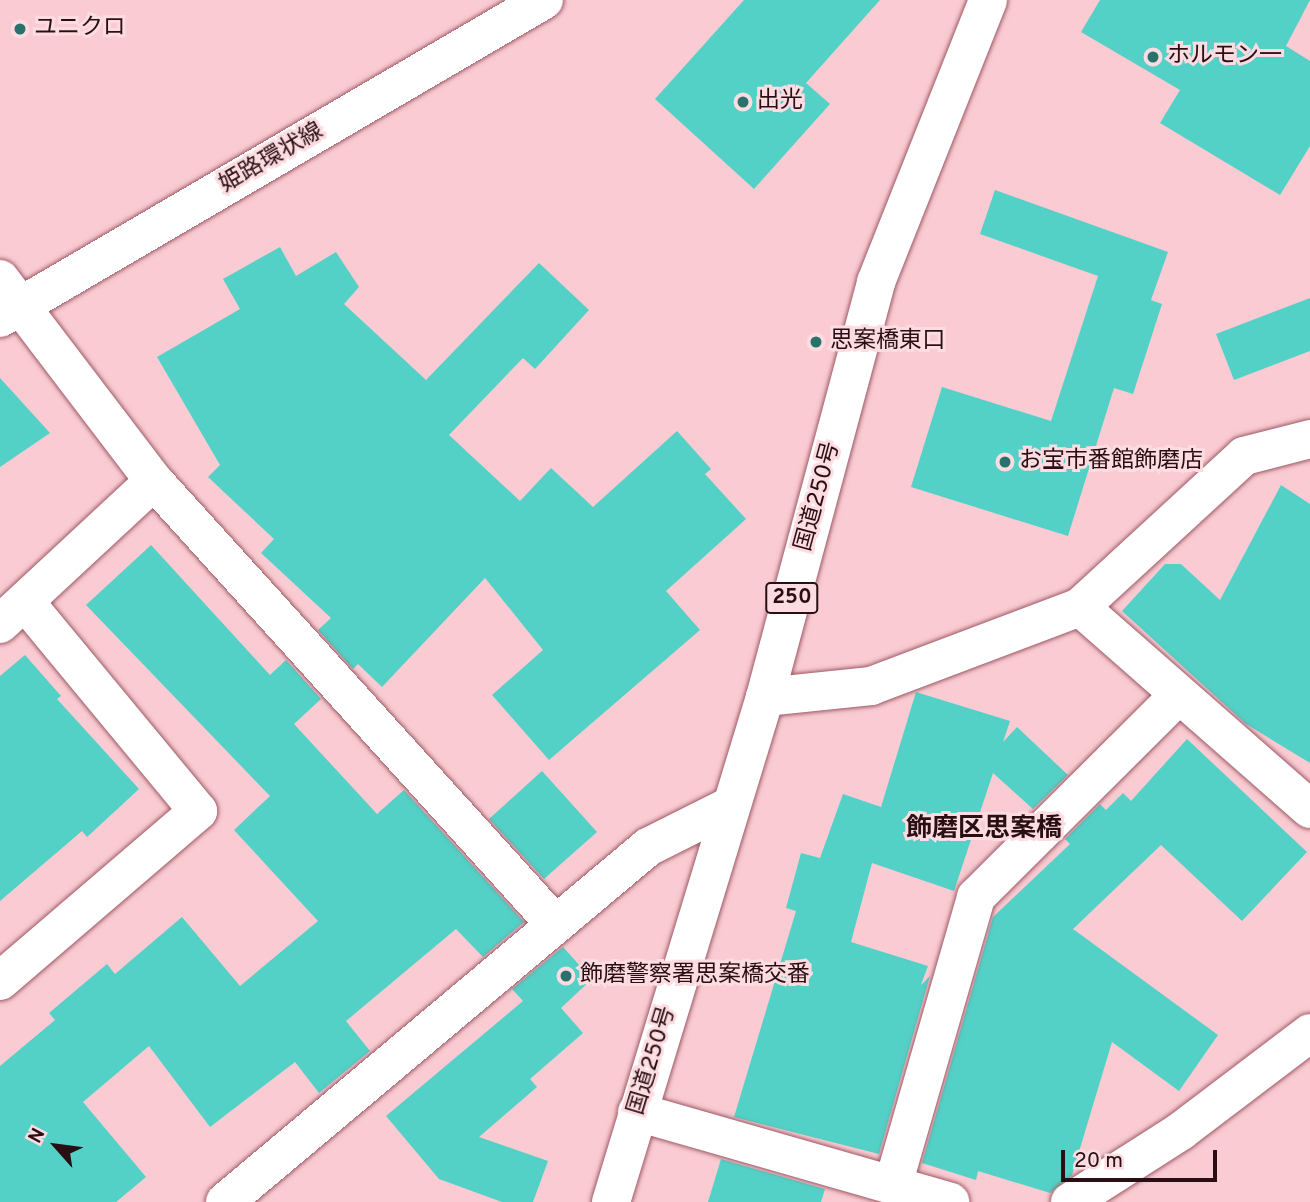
<!DOCTYPE html>
<meta charset="utf-8">
<style>
body{margin:0}
#map{position:relative;width:1310px;height:1202px;overflow:hidden;background:#facbd2;font-family:Overpass,"Noto Sans JP",sans-serif}
div>[style]{position:absolute}
.building>*{inset:0;background:#53d1c7}
.roads{filter:drop-shadow(0 0 2px #9d5966) drop-shadow(0 0 2px #9d5966)}
.minor>*{height:38px;margin:-19px;padding:0 19px;transform-origin:19px;border-radius:19px;background:#fff}
.major>*{height:38px;margin:-19px;padding:0 19px;transform-origin:19px;border-radius:19px;background:#fff}
.highway>*{height:38px;margin:-19px;padding:0 19px;transform-origin:19px;border-radius:19px;background:#fff}
.dots>*{width:19px;height:19px;translate:-50% -50%;box-sizing:border-box;border:4px solid #fcdce1;border-radius:50%}
span{translate:-50% -50%;white-space:nowrap;text-align:center;line-height:1.15;-webkit-text-stroke:6px #fcdce1;paint-order:stroke}
.shield-label span{padding:2px 5px;background:#fcdce1;border:2px solid;border-radius:5px;-webkit-text-stroke-width:0}
.shield-label{font-size:21px;color:#290f14;font-weight:700}
.poi-label{font-size:23px;color:#290f14}
.left{translate:0 -50%;text-align:left}
.street-label{font-size:23px;color:#290f14}
.quarter-label{font-size:26px;color:#290f14;font-weight:700}
.north{position:absolute;left:21px;top:1111px;width:70px;height:70px;-webkit-text-stroke:5px #fcdce1;paint-order:stroke;rotate:298deg;font-size:19px;font-weight:700;line-height:28px;text-align:center;color:#290f14}
.north::after{content:'';display:block;margin:auto;width:24px;height:32px;background:#290f14;clip-path:polygon(50% 0,100% 100%,50% 72%,0 100%)}
.scale{position:absolute;left:1061px;top:1150px;width:156px;height:32px;box-sizing:border-box;border:4px solid #290f14;border-top:0;padding-left:9px;font-size:21px;line-height:24px;white-space:nowrap;color:#290f14;-webkit-text-stroke:5px #fcdce1;paint-order:stroke}
</style>
<div id="map">
<div class="building">
<div style="clip-path:polygon(744px 0,880px 0,806px 83px,830px 104px,754px 189px,655px 99px)"></div>
<div style="clip-path:polygon(1100px 0,1310px 0,1286px 46px,1310px 61px,1310px 146px,1280px 195px,1160px 123px,1180px 90px,1081px 32px)"></div>
<div style="clip-path:polygon(995px 190px,1168px 252px,1151px 300px,1162px 304px,1133px 394px,1114px 388px,1068px 536px,911px 487px,942px 387px,1051px 421px,1098px 276px,980px 234px)"></div>
<div style="clip-path:polygon(280px 247px,296px 276px,336px 252px,359px 287px,344px 304px,426px 380px,539px 263px,589px 310px,535px 369px,523px 358px,449px 435px,520px 501px,551px 468px,593px 507px,677px 431px,711px 469px,705px 474px,746px 519px,666px 591px,700px 630px,549px 760px,492px 695px,543px 650px,485px 578px,382px 687px,358px 664px,353px 669px,318px 630px,331px 618px,261px 553px,274px 539px,208px 477px,220px 465px,157px 357px,240px 309px,223px 279px)"></div>
<div style="clip-path:polygon(1310px 298px,1310px 351px,1234px 380px,1216px 334px)"></div>
<div style="clip-path:polygon(0 378px,50px 433px,0 467px)"></div>
<div style="clip-path:polygon(1281px 485px,1310px 504px,1310px 763px,1246px 724px,1122px 611px,1165px 564px,1181px 564px,1220px 600px)"></div>
<div style="clip-path:polygon(151px 545px,270px 675px,286px 660px,321px 699px,294px 724px,377px 814px,404px 790px,524px 922px,483px 957px,456px 929px,346px 1021px,370px 1051px,319px 1093px,295px 1062px,210px 1127px,149px 1046px,83px 1102px,146px 1177px,116px 1202px,0 1202px,0 1066px,55px 1020px,49px 1013px,107px 964px,115px 974px,182px 917px,240px 986px,318px 921px,234px 830px,270px 796px,86px 605px)"></div>
<div style="clip-path:polygon(25px 655px,61px 696px,57px 699px,139px 789px,87px 837px,82px 831px,0 901px,0 676px)"></div>
<div style="clip-path:polygon(916px 692px,1010px 721px,1003px 742px,1017px 727px,1068px 775px,1033px 809px,993px 773px,954px 891px,872px 863px,851px 942px,928px 966px,921px 985px,930px 976px,879px 1154px,734px 1117px,796px 911px,786px 908px,801px 853px,820px 858px,843px 794px,881px 807px)"></div>
<div style="clip-path:polygon(1187px 739px,1307px 852px,1242px 921px,1161px 845px,1073px 929px,1218px 1035px,1179px 1091px,1112px 1042px,1072px 1175px,1050px 1193px,978px 1171px,976px 1180px,922px 1163px,993px 917px,1070px 844px,1065px 839px,1100px 804px,1106px 810px,1123px 793px,1131px 801px)"></div>
<div style="clip-path:polygon(542px 771px,597px 832px,544px 879px,489px 819px)"></div>
<div style="clip-path:polygon(563px 947px,592px 979px,561px 1008px,583px 1033px,530px 1079px,537px 1087px,479px 1137px,548px 1161px,533px 1202px,502px 1202px,439px 1179px,386px 1116px,523px 1001px,512px 989px)"></div>
<div style="clip-path:polygon(721px 1159px,825px 1189px,821px 1202px,708px 1202px)"></div>
</div>
<div class="roads">
<div class="minor">
<div style="left:0;top:279px;width:254px;rotate:52.7deg"></div>
<div style="left:154px;top:481px;width:598px;rotate:47.85deg"></div>
<div style="left:1080px;top:607px;width:306px;rotate:41.3deg"></div>
<div style="left:0;top:624px;width:210px;rotate:-42.9deg"></div>
<div style="left:765px;top:697px;width:107px;rotate:-5.9deg"></div>
<div style="left:871px;top:686px;width:223px;rotate:-20.7deg"></div>
<div style="left:1080px;top:607px;width:223px;rotate:-42.6deg"></div>
<div style="left:1244px;top:456px;width:68px;rotate:-14.4deg"></div>
<div style="left:0;top:981px;width:261px;rotate:-40.6deg"></div>
<div style="left:198px;top:811px;width:271px;rotate:-129.6deg"></div>
<div style="left:637px;top:1112px;width:326px;rotate:16deg"></div>
<div style="left:893px;top:1185px;width:300px;rotate:-73.9deg"></div>
<div style="left:976px;top:897px;width:286px;rotate:-44.9deg"></div>
<div style="left:225px;top:1202px;width:552px;rotate:-40deg"></div>
<div style="left:648px;top:847px;width:92px;rotate:-26.6deg"></div>
<div style="left:1070px;top:1202px;width:132px;rotate:-32.6deg"></div>
<div style="left:1181px;top:1131px;width:162px;rotate:-37.2deg"></div>
</div>
<div class="major">
<div style="left:0;top:318px;width:630px;rotate:-30.31deg"></div>
</div>
<div class="highway">
<div style="left:611px;top:1202px;width:528px;rotate:-73.04deg"></div>
<div style="left:765px;top:697px;width:430px;rotate:-75deg"></div>
<div style="left:876px;top:282px;width:303px;rotate:-68.3deg"></div>
</div>
</div>
<div class="dots">
<div style="left:20px;top:29px;background:#29726c"></div>
<div style="left:1153px;top:57px;background:#29726c"></div>
<div style="left:743px;top:102px;background:#29726c"></div>
<div style="left:816px;top:342px;background:#29726c"></div>
<div style="left:1005px;top:462px;background:#29726c"></div>
<div style="left:566px;top:976px;background:#29726c"></div>
</div>
<div class="shield-label">
<span style="left:792px;top:598px">250</span>
</div>
<div class="poi-label">
<span class="left" style="left:34px;top:29px">ユニクロ</span>
<span class="left" style="left:1167px;top:57px">ホルモン一</span>
<span class="left" style="left:757px;top:102px">出光</span>
<span class="left" style="left:830px;top:342px">思案橋東口</span>
<span class="left" style="left:1019px;top:462px">お宝市番館飾磨店</span>
<span class="left" style="left:580px;top:976px">飾磨警察署思案橋交番</span>
</div>
<div class="street-label">
<span style="left:272px;top:159px;rotate:-30deg">姫路環状線</span>
<span style="left:819px;top:497px;rotate:-75deg">国道250号</span>
<span style="left:653px;top:1061px;rotate:-73deg">国道250号</span>
</div>
<div class="quarter-label">
<span style="left:984px;top:830px">飾磨区思案橋</span>
</div>
<div class="north">N</div>
<div class="scale">20 m</div>
</div>
